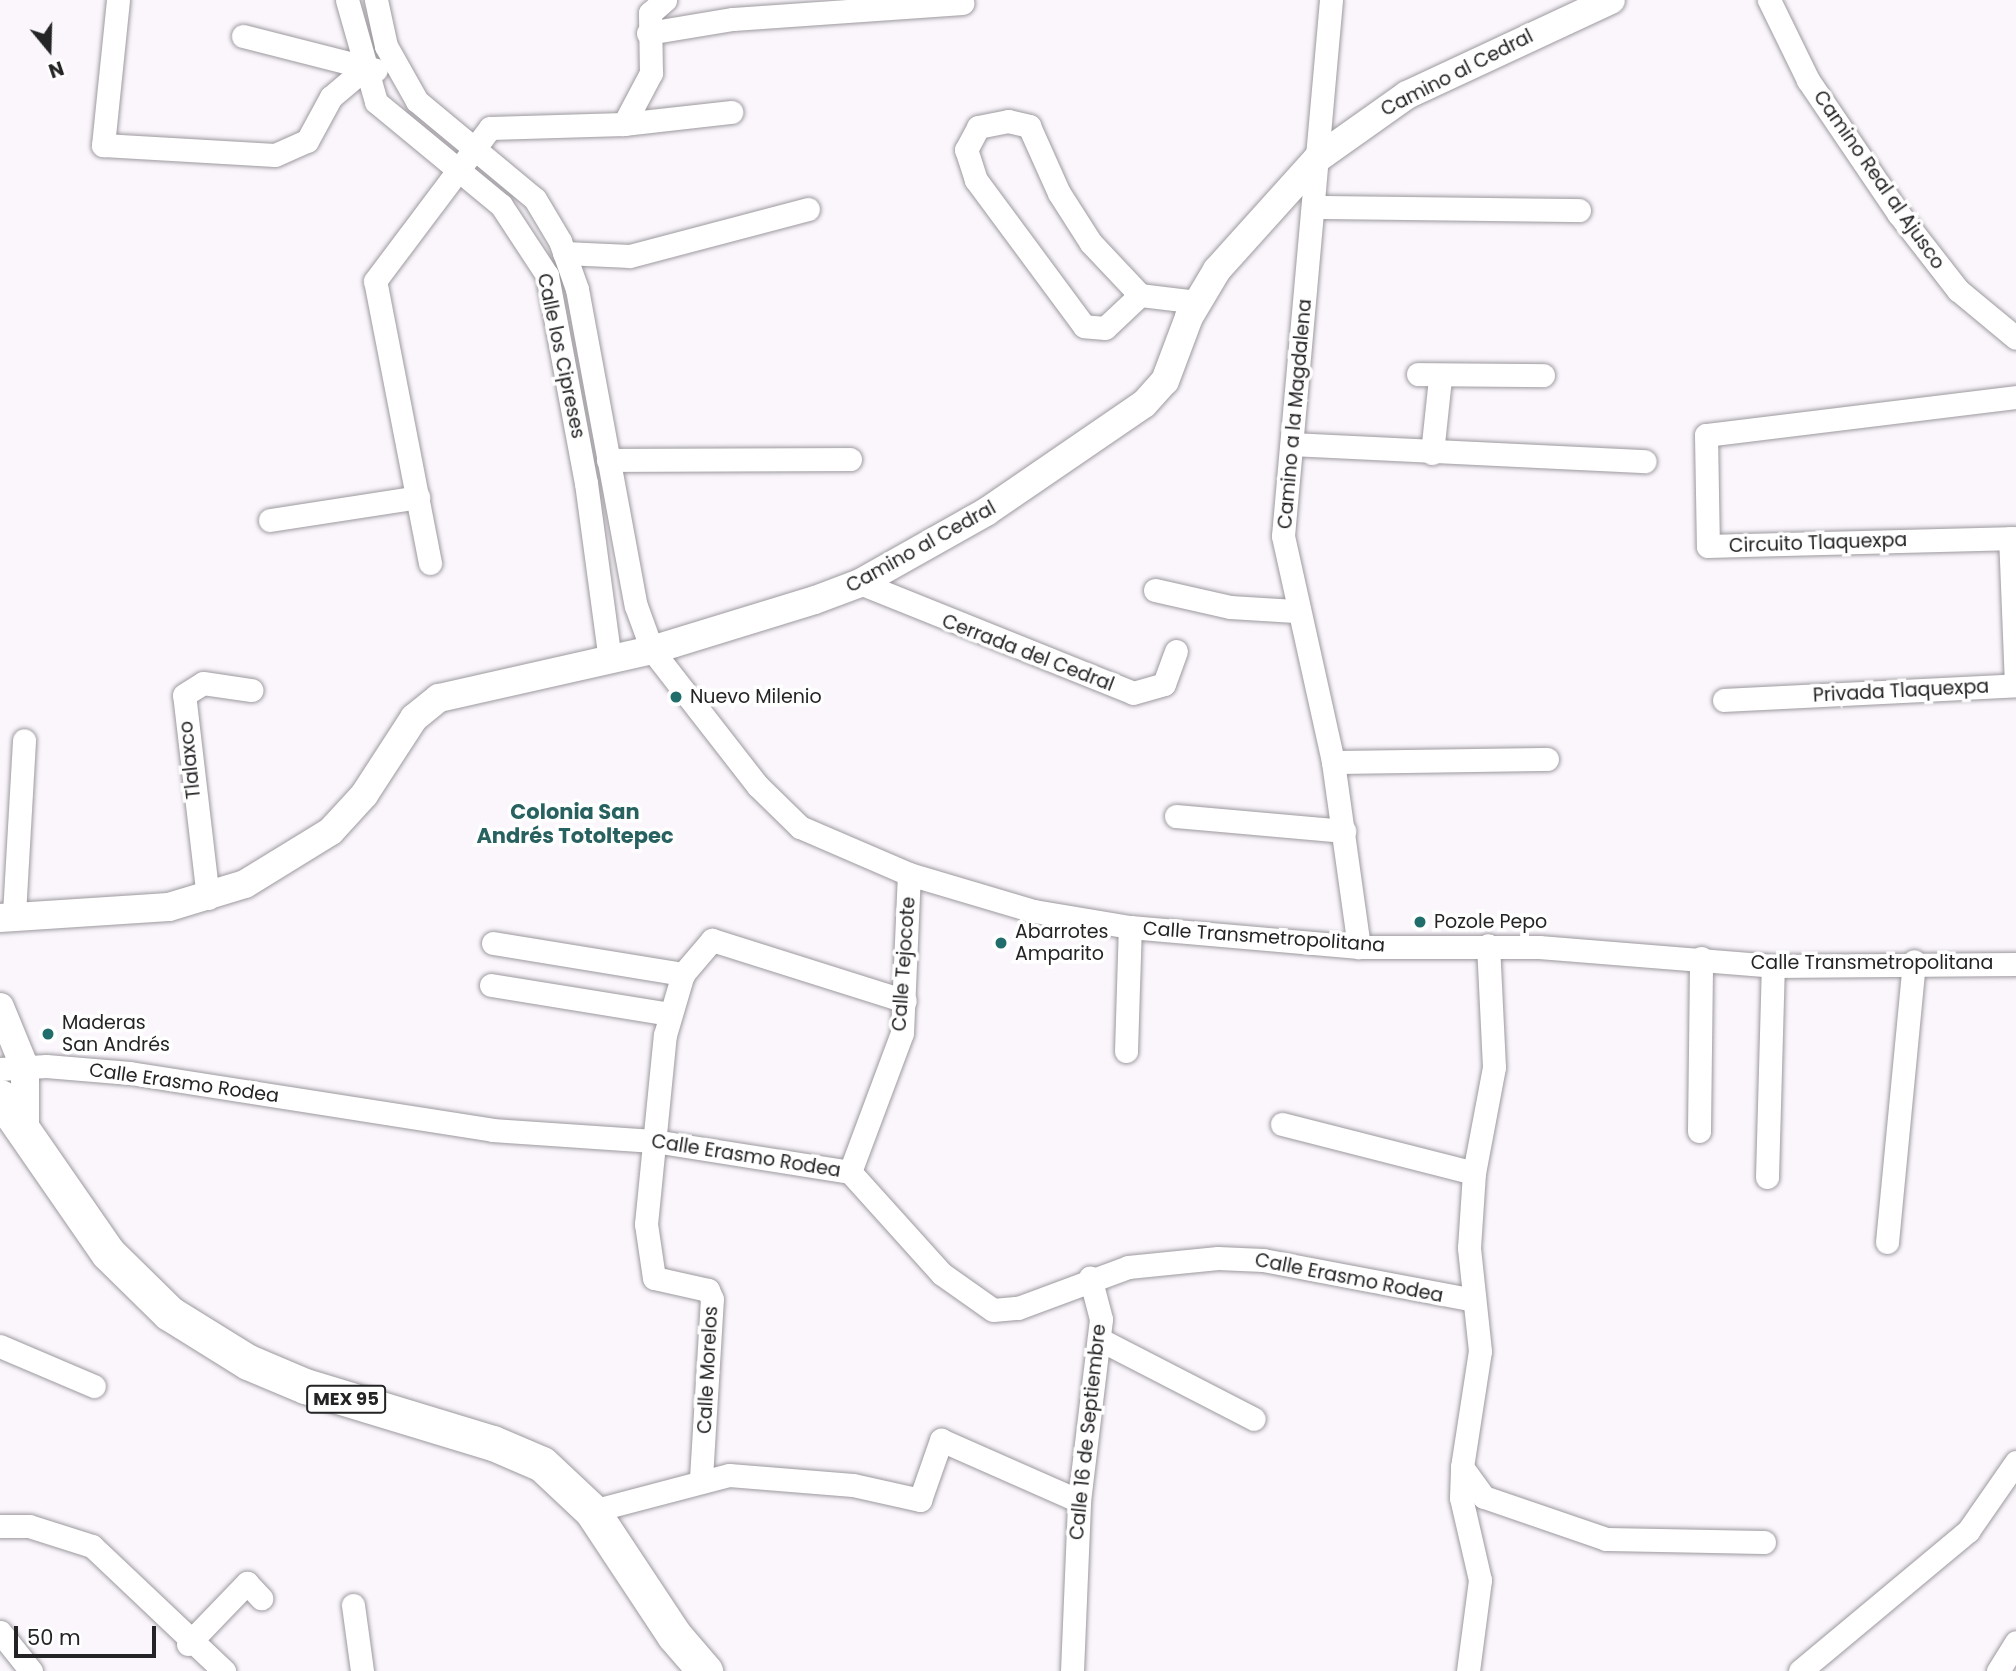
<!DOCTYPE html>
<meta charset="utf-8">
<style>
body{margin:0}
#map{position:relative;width:2016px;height:1671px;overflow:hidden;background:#faf6fc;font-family:Poppins,sans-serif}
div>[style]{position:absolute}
.roads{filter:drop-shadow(0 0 2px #9d999e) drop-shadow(0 0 2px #9d999e)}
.minor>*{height:23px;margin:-11.5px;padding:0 11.5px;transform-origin:11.5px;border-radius:11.5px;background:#fff}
.tertiary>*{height:28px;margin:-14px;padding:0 14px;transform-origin:14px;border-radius:14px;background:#fff}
.primary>*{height:35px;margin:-17.5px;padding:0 17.5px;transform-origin:17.5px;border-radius:17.5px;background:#fff}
.dots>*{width:19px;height:19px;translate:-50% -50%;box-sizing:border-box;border:4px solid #fff;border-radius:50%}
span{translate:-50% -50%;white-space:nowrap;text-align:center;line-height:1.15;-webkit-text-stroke:7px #fff;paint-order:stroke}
.shield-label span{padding:2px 5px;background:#fff;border:2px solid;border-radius:5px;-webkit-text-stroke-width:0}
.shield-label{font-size:18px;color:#242325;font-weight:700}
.street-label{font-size:19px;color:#242325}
.poi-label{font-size:19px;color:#242325}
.left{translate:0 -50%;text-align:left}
.neighbourhood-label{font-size:21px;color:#286260;font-weight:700}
.north{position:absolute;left:14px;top:14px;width:70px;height:70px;-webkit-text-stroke:5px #fff;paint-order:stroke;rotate:161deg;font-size:19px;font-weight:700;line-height:28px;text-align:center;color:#242325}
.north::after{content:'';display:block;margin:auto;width:24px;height:32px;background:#242325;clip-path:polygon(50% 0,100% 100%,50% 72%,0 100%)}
.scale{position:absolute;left:14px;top:1626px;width:142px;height:32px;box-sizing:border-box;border:4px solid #242325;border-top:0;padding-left:9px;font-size:21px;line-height:24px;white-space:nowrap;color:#242325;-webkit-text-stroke:5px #fff;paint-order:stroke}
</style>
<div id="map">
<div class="roads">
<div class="minor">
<div style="left:118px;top:0;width:146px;rotate:95.9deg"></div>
<div style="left:103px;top:145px;width:172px;rotate:3.3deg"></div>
<div style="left:275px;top:155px;width:35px;rotate:-24deg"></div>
<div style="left:307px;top:141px;width:50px;rotate:-61.4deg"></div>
<div style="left:331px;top:97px;width:43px;rotate:-40.3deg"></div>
<div style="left:347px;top:0;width:106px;rotate:74.1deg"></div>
<div style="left:376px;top:102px;width:162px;rotate:39.5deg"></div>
<div style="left:501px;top:205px;width:84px;rotate:56.7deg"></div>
<div style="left:547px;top:275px;width:212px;rotate:79.4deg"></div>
<div style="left:586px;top:483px;width:179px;rotate:82.3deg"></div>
<div style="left:376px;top:0;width:47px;rotate:77.7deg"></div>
<div style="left:386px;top:46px;width:63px;rotate:60.6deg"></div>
<div style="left:417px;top:101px;width:153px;rotate:39.7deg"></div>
<div style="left:535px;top:199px;width:49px;rotate:59.2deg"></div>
<div style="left:560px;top:241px;width:51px;rotate:70.5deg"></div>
<div style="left:577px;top:289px;width:322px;rotate:79.5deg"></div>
<div style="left:636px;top:606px;width:47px;rotate:70deg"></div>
<div style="left:652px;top:650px;width:172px;rotate:52.1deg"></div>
<div style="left:758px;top:786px;width:59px;rotate:44.3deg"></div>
<div style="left:800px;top:827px;width:119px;rotate:23.3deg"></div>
<div style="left:909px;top:874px;width:130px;rotate:16.5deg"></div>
<div style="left:1034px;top:911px;width:97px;rotate:9.5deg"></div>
<div style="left:1130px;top:927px;width:230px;rotate:5deg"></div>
<div style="left:1359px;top:947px;width:180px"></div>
<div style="left:1539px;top:947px;width:235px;rotate:4.6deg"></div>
<div style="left:1773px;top:966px;width:243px;rotate:-0.5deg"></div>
<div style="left:1331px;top:0;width:538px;rotate:95.12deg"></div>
<div style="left:1283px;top:536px;width:231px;rotate:77.5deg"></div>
<div style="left:1333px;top:762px;width:187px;rotate:82deg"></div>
<div style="left:1769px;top:0;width:89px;rotate:64deg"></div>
<div style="left:1808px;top:80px;width:161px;rotate:55.9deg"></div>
<div style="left:1898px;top:213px;width:98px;rotate:52.1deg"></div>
<div style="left:1958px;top:290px;width:75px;rotate:39.6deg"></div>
<div style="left:648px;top:33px;width:86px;rotate:-9.4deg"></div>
<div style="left:733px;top:19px;width:230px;rotate:-4deg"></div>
<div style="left:243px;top:36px;width:137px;rotate:14.3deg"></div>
<div style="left:624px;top:124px;width:108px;rotate:-6.4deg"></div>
<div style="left:1315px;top:207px;width:264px;rotate:0.7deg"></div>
<div style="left:564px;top:253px;width:66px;rotate:2.6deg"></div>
<div style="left:630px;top:256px;width:184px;rotate:-14.8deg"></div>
<div style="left:1140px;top:295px;width:48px;rotate:136.7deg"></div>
<div style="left:1105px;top:328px;width:21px;rotate:-175deg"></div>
<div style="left:1084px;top:326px;width:182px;rotate:-126.5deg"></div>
<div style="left:976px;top:180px;width:32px;rotate:-108deg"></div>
<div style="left:966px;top:150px;width:26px;rotate:-62deg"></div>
<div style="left:978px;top:127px;width:31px;rotate:-11deg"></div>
<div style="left:1008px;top:121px;width:22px;rotate:13deg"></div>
<div style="left:1029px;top:126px;width:73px;rotate:65.9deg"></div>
<div style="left:1059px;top:193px;width:59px;rotate:57.4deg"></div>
<div style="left:1091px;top:243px;width:71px;rotate:46.7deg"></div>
<div style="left:1140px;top:295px;width:58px;rotate:6.9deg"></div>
<div style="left:1418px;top:374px;width:125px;rotate:0.5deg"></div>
<div style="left:2016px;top:397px;width:312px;rotate:173deg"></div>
<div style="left:1706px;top:435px;width:111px;rotate:89deg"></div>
<div style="left:1708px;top:546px;width:308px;rotate:-1.5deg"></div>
<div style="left:1292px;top:444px;width:353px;rotate:2.8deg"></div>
<div style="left:1432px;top:453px;width:75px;rotate:-83.9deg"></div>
<div style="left:608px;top:460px;width:242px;rotate:-0.2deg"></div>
<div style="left:270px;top:520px;width:150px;rotate:-8.8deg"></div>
<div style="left:430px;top:563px;width:287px;rotate:-101deg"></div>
<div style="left:375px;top:281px;width:191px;rotate:-53.1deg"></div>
<div style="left:490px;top:128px;width:134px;rotate:-1.7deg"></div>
<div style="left:624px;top:124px;width:58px;rotate:-62.1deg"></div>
<div style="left:651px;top:73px;width:60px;rotate:-91deg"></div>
<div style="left:650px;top:13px;width:20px;rotate:-41deg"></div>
<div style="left:860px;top:583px;width:294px;rotate:21.9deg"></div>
<div style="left:1133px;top:693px;width:32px;rotate:-16deg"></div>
<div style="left:1164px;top:684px;width:35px;rotate:-70deg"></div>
<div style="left:1155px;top:590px;width:77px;rotate:12.8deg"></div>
<div style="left:1230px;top:607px;width:65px;rotate:3.5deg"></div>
<div style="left:1724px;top:700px;width:292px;rotate:-2.9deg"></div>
<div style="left:2016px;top:685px;width:147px;rotate:-92.3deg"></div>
<div style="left:1333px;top:762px;width:214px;rotate:-0.8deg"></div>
<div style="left:1176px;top:816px;width:169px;rotate:5.1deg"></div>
<div style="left:208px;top:898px;width:204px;rotate:-96.7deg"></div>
<div style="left:184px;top:695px;width:22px;rotate:-32deg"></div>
<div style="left:203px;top:683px;width:49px;rotate:8.3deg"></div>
<div style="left:14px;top:914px;width:174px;rotate:-86.7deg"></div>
<div style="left:493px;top:943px;width:193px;rotate:9.3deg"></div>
<div style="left:491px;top:985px;width:182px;rotate:9.2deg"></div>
<div style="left:1126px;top:1051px;width:124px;rotate:-88.2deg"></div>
<div style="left:0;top:1069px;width:46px;rotate:-3.7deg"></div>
<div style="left:46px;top:1066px;width:84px;rotate:4.8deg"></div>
<div style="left:130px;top:1073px;width:366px;rotate:8.9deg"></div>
<div style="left:492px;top:1130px;width:162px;rotate:3.9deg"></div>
<div style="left:654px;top:1141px;width:198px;rotate:9deg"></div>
<div style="left:850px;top:1172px;width:137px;rotate:48deg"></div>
<div style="left:942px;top:1274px;width:62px;rotate:35.2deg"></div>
<div style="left:993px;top:1310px;width:25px;rotate:-5deg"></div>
<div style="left:1018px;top:1308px;width:117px;rotate:-20.4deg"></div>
<div style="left:1128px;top:1267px;width:90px;rotate:-5.7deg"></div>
<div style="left:1218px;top:1258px;width:45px;rotate:2.5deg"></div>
<div style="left:1263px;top:1260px;width:211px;rotate:10.7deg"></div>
<div style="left:1282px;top:1124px;width:198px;rotate:14.3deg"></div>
<div style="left:1699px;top:1131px;width:173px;rotate:-89.3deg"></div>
<div style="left:850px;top:1172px;width:148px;rotate:-69.5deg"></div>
<div style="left:902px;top:1033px;width:159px;rotate:-87.5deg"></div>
<div style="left:1767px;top:1177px;width:211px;rotate:-88.4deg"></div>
<div style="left:1887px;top:1242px;width:282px;rotate:-84.5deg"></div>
<div style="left:1099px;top:1339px;width:174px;rotate:27.3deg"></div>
<div style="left:0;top:1346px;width:102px;rotate:23.1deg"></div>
<div style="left:1462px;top:1467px;width:37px;rotate:54deg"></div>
<div style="left:1484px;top:1497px;width:129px;rotate:19deg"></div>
<div style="left:1606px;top:1539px;width:158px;rotate:1.1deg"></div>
<div style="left:701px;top:1478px;width:179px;rotate:-86.5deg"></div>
<div style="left:712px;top:1299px;width:10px;rotate:-114deg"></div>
<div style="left:708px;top:1290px;width:55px;rotate:-167.5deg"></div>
<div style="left:654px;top:1278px;width:55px;rotate:-98.4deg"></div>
<div style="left:646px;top:1224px;width:190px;rotate:-84.3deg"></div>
<div style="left:665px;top:1035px;width:64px;rotate:-73.6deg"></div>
<div style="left:683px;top:974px;width:45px;rotate:-49.5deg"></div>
<div style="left:712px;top:940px;width:202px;rotate:17.5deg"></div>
<div style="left:592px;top:1511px;width:142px;rotate:-14.7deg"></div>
<div style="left:729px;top:1475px;width:124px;rotate:4.6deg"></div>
<div style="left:853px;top:1485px;width:69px;rotate:12.6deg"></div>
<div style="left:920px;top:1500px;width:64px;rotate:-70.7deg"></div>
<div style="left:941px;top:1440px;width:151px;rotate:23.8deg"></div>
<div style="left:0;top:1526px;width:29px"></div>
<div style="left:29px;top:1526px;width:66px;rotate:17.6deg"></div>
<div style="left:92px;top:1546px;width:182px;rotate:43.4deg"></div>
<div style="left:353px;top:1605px;width:67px;rotate:82.2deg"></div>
<div style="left:0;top:1632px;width:50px;rotate:51.5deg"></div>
<div style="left:188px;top:1644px;width:85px;rotate:-46deg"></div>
<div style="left:247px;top:1583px;width:21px;rotate:47deg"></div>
<div style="left:1072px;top:1671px;width:170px;rotate:-87.6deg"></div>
<div style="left:1079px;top:1501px;width:183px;rotate:-83.1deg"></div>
<div style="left:1101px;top:1319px;width:43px;rotate:-104.7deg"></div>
<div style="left:1468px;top:1671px;width:92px;rotate:-82.5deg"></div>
<div style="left:1480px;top:1580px;width:84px;rotate:-103deg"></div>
<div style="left:1461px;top:1498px;width:31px;rotate:-88deg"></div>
<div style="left:1462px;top:1467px;width:117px;rotate:-81.2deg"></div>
<div style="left:1480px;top:1351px;width:104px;rotate:-96.1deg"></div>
<div style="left:1469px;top:1248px;width:75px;rotate:-86.2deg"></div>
<div style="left:1474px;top:1173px;width:108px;rotate:-79.3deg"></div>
<div style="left:1494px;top:1067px;width:122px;rotate:-92.8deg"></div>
<div style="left:1800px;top:1671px;width:219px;rotate:-39.8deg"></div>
<div style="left:1968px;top:1531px;width:84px;rotate:-55.2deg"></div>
<div style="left:1998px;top:1671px;width:34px;rotate:-58deg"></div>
</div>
<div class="tertiary">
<div style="left:0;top:918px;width:169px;rotate:-3.7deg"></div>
<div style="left:169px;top:907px;width:79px;rotate:-16.8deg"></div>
<div style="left:245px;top:884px;width:101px;rotate:-31.6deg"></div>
<div style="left:331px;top:831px;width:49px;rotate:-47.5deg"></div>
<div style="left:364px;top:795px;width:92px;rotate:-57deg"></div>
<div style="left:414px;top:718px;width:32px;rotate:-39deg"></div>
<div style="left:439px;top:698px;width:218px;rotate:-12.7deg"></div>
<div style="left:652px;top:650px;width:170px;rotate:-17.1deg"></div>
<div style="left:815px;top:600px;width:48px;rotate:-20.7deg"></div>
<div style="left:860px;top:583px;width:145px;rotate:-29.4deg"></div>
<div style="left:986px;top:512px;width:191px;rotate:-34.4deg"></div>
<div style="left:1144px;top:404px;width:31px;rotate:-48deg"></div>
<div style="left:1165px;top:381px;width:68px;rotate:-69.4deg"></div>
<div style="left:1189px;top:317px;width:55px;rotate:-59.2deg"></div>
<div style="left:1217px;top:270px;width:151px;rotate:-48deg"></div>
<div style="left:1318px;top:158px;width:109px;rotate:-35.3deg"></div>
<div style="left:1407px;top:95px;width:225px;rotate:-25deg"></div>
<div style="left:0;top:1007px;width:66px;rotate:67.7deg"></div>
<div style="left:25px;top:1068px;width:68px;rotate:90deg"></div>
</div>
<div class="primary">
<div style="left:0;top:1097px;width:190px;rotate:55.3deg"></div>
<div style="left:108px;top:1253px;width:86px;rotate:44.5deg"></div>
<div style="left:169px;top:1313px;width:93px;rotate:31.8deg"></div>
<div style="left:248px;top:1362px;width:62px;rotate:22.8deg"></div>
<div style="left:305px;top:1386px;width:196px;rotate:16.9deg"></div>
<div style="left:493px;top:1443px;width:53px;rotate:23.2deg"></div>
<div style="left:542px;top:1464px;width:69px;rotate:43.2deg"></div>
<div style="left:592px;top:1511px;width:149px;rotate:56.5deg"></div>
<div style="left:674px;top:1635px;width:48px;rotate:49.3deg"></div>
</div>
</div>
<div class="dots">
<div style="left:676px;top:697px;background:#216d6b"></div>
<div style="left:1420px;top:922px;background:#216d6b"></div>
<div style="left:1001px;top:943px;background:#216d6b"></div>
<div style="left:48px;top:1034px;background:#216d6b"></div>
</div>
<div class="shield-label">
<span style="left:346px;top:1399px">MEX 95</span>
</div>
<div class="street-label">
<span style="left:1457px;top:73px;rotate:-27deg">Camino al Cedral</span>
<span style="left:1879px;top:180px;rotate:55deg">Camino Real al Ajusco</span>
<span style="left:561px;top:356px;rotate:78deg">Calle los Cipreses</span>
<span style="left:1295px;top:414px;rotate:-85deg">Camino a la Magdalena</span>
<span style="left:1818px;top:543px;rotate:-2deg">Circuito Tlaquexpa</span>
<span style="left:921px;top:547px;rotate:-29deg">Camino al Cedral</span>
<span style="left:1028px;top:653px;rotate:21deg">Cerrada del Cedral</span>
<span style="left:1901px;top:691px;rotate:-3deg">Privada Tlaquexpa</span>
<span style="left:190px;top:760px;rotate:-96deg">Tlalaxco</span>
<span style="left:1264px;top:937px;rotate:4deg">Calle Transmetropolitana</span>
<span style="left:1872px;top:963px">Calle Transmetropolitana</span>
<span style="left:904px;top:964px;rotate:-86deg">Calle Tejocote</span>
<span style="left:184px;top:1083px;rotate:8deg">Calle Erasmo Rodea</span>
<span style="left:746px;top:1156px;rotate:9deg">Calle Erasmo Rodea</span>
<span style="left:1349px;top:1278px;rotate:11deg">Calle Erasmo Rodea</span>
<span style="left:708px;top:1370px;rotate:-87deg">Calle Morelos</span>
<span style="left:1088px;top:1432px;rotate:-84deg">Calle 16 de Septiembre</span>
</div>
<div class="poi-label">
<span class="left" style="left:690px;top:697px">Nuevo Milenio</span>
<span class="left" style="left:1434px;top:922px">Pozole Pepo</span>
<span class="left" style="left:1015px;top:943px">Abarrotes<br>Amparito</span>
<span class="left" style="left:62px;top:1034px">Maderas<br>San Andrés</span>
</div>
<div class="neighbourhood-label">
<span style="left:575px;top:824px">Colonia San<br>Andrés Totoltepec</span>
</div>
<div class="north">N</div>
<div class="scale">50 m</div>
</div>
